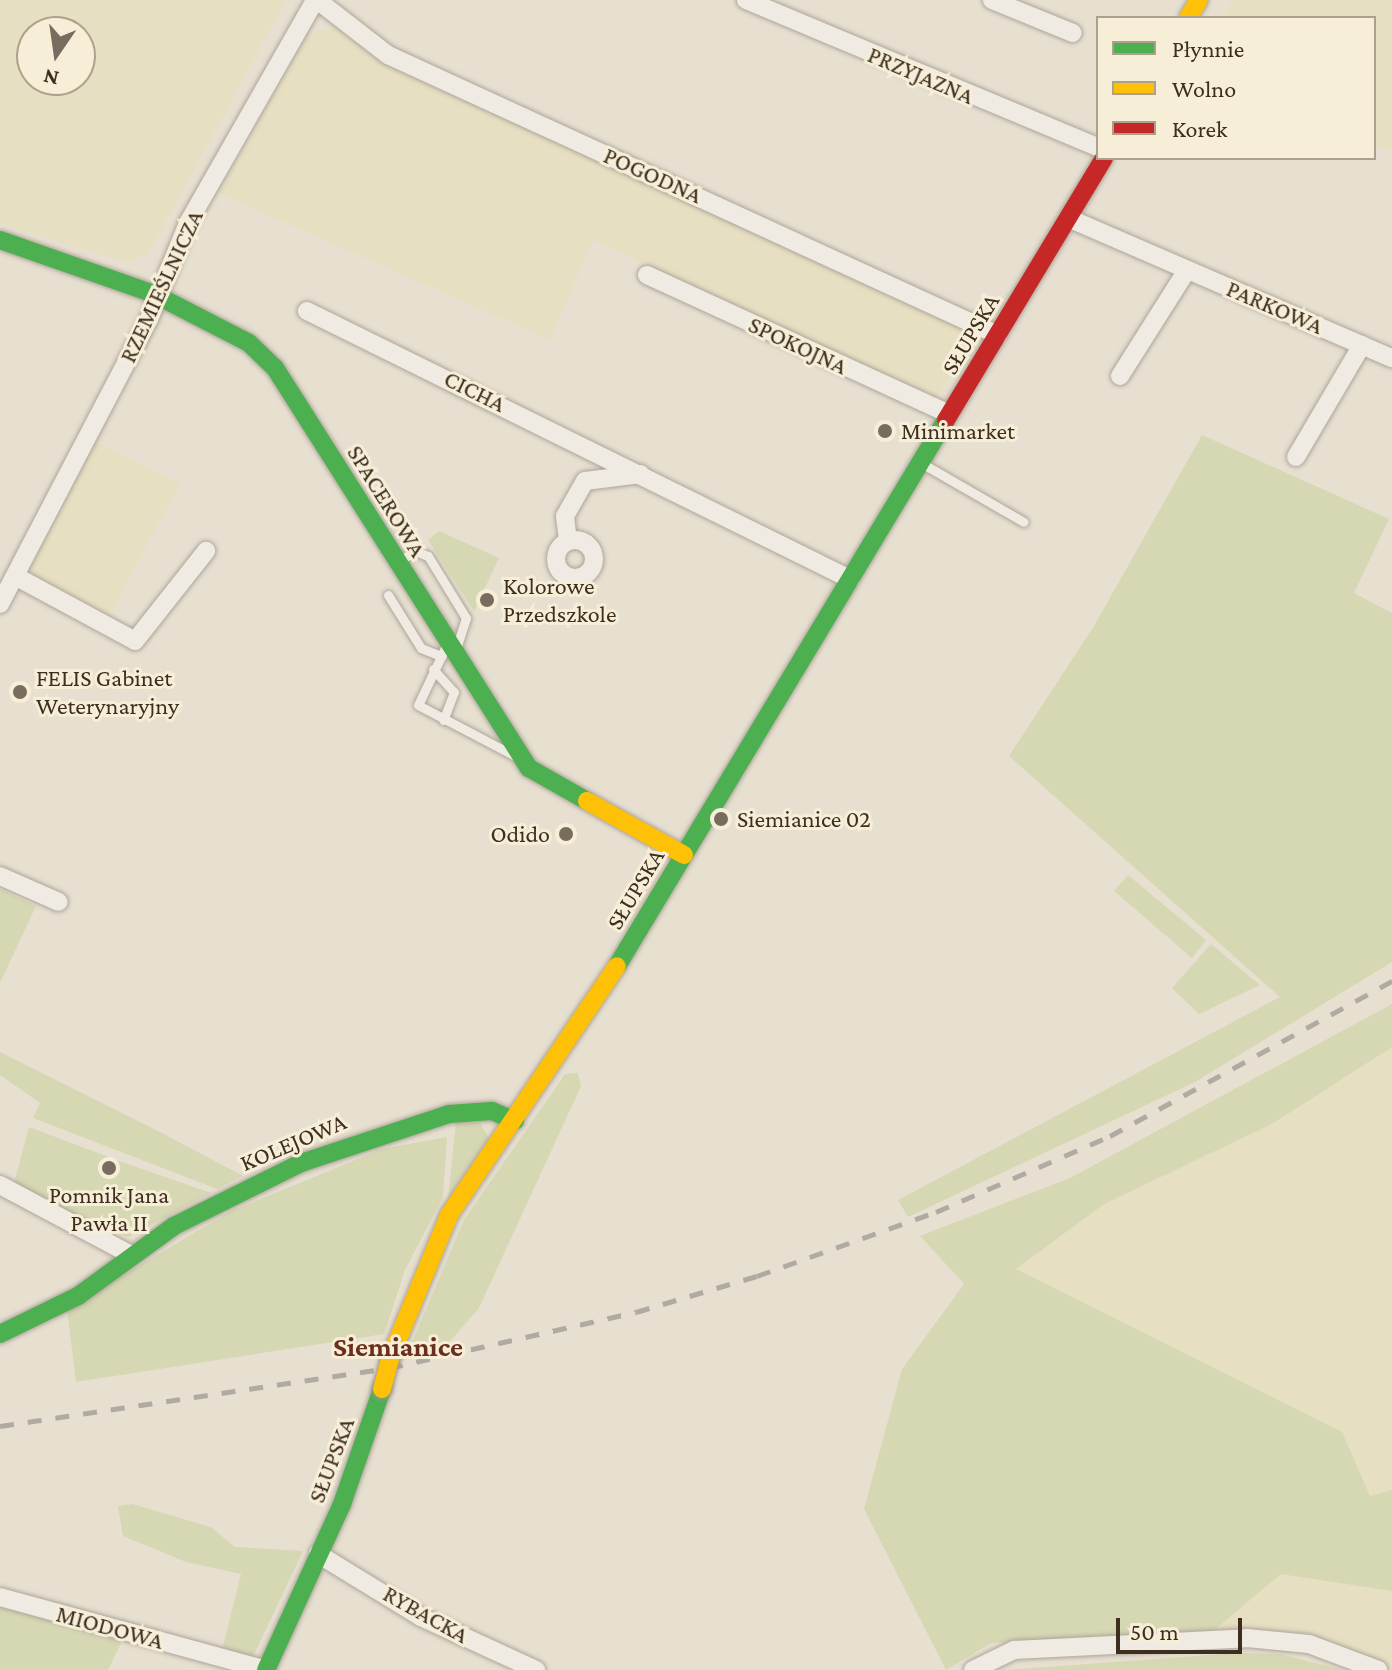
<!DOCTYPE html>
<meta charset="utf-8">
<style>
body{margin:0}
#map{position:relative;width:1392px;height:1670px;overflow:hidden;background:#e7e0d1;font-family:"Crimson Pro",serif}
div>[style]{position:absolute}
.farmland>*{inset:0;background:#e6dfc2}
.green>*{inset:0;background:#d6d7b3}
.roads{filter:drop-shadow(0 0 2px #ada599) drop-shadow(0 0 2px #ada599)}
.lane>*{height:9px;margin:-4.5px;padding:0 4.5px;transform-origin:4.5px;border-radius:4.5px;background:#efebe3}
.street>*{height:18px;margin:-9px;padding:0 9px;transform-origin:9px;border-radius:9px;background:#efebe3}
.street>.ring{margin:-9px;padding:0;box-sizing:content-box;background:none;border:18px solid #efebe3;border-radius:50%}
.fast>*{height:18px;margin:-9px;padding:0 9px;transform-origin:9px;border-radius:9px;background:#4caf50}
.slow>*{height:18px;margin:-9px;padding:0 9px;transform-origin:9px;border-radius:9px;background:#ffc107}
.jam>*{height:18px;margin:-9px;padding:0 9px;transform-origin:9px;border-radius:9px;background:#c62828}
.rail>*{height:5px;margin-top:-2.5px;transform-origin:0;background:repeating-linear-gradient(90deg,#afaaa2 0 14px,transparent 0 28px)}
.bridges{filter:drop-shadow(0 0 2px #9c958a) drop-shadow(0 0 2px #9c958a)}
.slow-bridge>*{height:18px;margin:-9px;padding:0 9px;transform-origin:9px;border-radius:9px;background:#ffc107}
.dots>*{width:22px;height:22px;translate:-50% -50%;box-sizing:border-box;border:4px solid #f7eed8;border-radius:50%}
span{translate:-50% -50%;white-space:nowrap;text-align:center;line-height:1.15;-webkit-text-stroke:6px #f7eed8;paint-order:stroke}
.street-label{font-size:24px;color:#3d2e20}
.poi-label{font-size:24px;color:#3d2e20}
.left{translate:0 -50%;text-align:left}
.right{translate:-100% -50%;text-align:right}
.quarter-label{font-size:28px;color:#6b2e1e;font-weight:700}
.legend{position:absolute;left:1096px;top:16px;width:280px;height:144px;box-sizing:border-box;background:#f7eed8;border:2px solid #ada18e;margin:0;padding:10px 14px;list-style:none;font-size:24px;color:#3d2e20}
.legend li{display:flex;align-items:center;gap:16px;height:40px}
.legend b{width:40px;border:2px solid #ada18e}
.north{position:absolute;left:16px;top:16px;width:80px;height:80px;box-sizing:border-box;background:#f7eed8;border:2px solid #ada18e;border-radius:50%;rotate:193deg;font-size:22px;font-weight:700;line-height:32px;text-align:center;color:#3d2e20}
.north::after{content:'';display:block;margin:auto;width:28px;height:36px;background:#786c5e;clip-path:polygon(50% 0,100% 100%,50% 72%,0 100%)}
.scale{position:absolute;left:1116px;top:1618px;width:126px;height:36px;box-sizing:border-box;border:4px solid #3d2e20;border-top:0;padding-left:10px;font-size:24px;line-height:28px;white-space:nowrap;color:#3d2e20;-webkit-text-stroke:6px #f7eed8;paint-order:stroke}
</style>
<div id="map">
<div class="farmland">
<div style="clip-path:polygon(evenodd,0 0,286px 0,148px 254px,127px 263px,0 223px,0 0,32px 32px,80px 32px,80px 80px,32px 80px,32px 32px)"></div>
<div style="clip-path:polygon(1233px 0,1392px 0,1392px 152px,1374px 144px,1374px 18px,1222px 18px)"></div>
<div style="clip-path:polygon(338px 26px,381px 61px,963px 325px,968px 346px,936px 399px,593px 240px,550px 340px,218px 193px,307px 34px)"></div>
<div style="clip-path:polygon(96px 441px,180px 483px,109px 617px,27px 572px)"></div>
<div style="clip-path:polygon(1392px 1047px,1392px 1490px,1370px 1496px,1016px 1269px,1104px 1204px,1272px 1124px)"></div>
<div style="clip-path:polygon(1281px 1574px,1392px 1586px,1392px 1670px,1299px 1634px,1212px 1632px)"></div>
</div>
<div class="green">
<div style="clip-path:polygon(1202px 435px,1389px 519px,1354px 593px,1392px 613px,1392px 962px,1195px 1082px,908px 1217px,898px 1200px,1280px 997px,1009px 756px,1094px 626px)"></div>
<div style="clip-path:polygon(439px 531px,499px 558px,474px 611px,428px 540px)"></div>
<div style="clip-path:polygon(1128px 875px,1206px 940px,1192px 958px,1114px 891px)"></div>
<div style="clip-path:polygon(0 889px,36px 906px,0 983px)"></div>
<div style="clip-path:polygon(1211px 944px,1260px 985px,1199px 1014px,1172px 988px)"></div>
<div style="clip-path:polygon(1392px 1004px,1392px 1047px,1272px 1124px,1104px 1204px,1016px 1269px,1342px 1432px,1370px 1496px,1392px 1490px,1392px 1591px,1281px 1574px,1212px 1632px,991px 1643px,946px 1670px,864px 1509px,902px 1369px,964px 1284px,920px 1236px,1070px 1178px)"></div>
<div style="clip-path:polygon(0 1052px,160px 1132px,243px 1176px,217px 1189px,33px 1118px,40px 1103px,0 1075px)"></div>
<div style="clip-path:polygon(578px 1073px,581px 1086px,479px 1308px,444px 1348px,407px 1354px,464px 1220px,565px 1074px)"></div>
<div style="clip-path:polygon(456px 1122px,480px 1122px,489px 1139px,448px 1200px)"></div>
<div style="clip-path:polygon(29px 1127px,122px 1162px,211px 1193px,128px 1237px,118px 1234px,13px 1187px)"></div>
<div style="clip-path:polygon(447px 1137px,443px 1197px,405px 1270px,384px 1334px,76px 1382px,67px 1309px,229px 1212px,382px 1149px)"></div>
<div style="clip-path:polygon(132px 1504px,211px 1527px,235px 1547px,303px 1551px,251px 1661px,221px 1654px,241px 1574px,186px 1562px,123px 1536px,118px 1506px)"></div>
<div style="clip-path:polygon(0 1607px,122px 1641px,108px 1670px,0 1670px)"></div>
<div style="clip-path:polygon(1236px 1653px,1279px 1654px,1343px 1670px,1006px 1670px)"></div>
</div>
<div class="roads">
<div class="lane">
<div style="left:923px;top:464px;width:116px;rotate:29.9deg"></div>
<div style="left:398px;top:561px;width:21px;rotate:-29deg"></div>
<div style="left:416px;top:551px;width:13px;rotate:23deg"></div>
<div style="left:428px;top:556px;width:73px;rotate:58.5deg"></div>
<div style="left:466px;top:618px;width:32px;rotate:108deg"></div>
<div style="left:388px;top:595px;width:62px;rotate:58.1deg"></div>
<div style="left:421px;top:648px;width:22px;rotate:22deg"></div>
<div style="left:446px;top:646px;width:65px;rotate:115.4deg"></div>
<div style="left:418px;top:705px;width:110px;rotate:27.7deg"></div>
<div style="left:433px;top:669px;width:31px;rotate:48deg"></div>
<div style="left:454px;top:692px;width:30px;rotate:111deg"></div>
</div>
<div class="street">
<div style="left:317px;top:0;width:90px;rotate:37.8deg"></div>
<div style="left:388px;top:55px;width:671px;rotate:24.66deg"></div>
<div style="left:746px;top:0;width:381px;rotate:22.7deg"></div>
<div style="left:992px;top:0;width:87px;rotate:22.2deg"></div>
<div style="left:1068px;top:218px;width:353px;rotate:23.4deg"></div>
<div style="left:647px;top:275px;width:332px;rotate:24.7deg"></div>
<div style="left:307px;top:311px;width:606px;rotate:26.27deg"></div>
<div style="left:1120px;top:376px;width:125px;rotate:-57.7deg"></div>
<div style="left:1296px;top:457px;width:130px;rotate:-59.5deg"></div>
<div class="ring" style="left:556px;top:540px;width:20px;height:20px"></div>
<div style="left:568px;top:541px;width:25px;rotate:-97deg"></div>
<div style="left:565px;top:516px;width:40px;rotate:-60.3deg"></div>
<div style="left:585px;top:481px;width:56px;rotate:-7.1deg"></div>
<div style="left:15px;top:576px;width:136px;rotate:28.4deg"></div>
<div style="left:135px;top:641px;width:115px;rotate:-51.7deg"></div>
<div style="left:0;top:604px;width:322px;rotate:-62.4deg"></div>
<div style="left:149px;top:319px;width:104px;rotate:-67.9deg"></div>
<div style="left:188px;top:223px;width:257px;rotate:-60.3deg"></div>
<div style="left:0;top:876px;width:64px;rotate:23.8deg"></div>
<div style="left:0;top:1185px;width:149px;rotate:28.1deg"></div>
<div style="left:318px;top:1554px;width:121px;rotate:31.5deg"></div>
<div style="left:421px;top:1617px;width:127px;rotate:24.7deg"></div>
<div style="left:0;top:1597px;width:276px;rotate:15.3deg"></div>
<div style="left:973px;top:1670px;width:46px;rotate:-26deg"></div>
<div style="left:1014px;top:1650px;width:233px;rotate:-2.9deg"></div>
<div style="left:1247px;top:1638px;width:62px;rotate:5.5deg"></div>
<div style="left:1309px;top:1644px;width:74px;rotate:20.6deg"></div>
</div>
<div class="fast">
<div style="left:0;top:240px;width:163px;rotate:19.3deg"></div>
<div style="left:154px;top:294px;width:107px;rotate:27.3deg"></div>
<div style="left:249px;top:343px;width:36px;rotate:44deg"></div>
<div style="left:275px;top:368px;width:474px;rotate:57.6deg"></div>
<div style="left:529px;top:768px;width:67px;rotate:29.6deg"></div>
<div style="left:617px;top:966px;width:637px;rotate:-58.93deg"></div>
<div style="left:0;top:1334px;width:87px;rotate:-26deg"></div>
<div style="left:78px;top:1296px;width:119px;rotate:-36.1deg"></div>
<div style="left:174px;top:1226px;width:142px;rotate:-26.4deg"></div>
<div style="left:301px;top:1163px;width:156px;rotate:-18.3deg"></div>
<div style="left:449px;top:1114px;width:43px;rotate:-4deg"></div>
<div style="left:492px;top:1111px;width:25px;rotate:23deg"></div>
<div style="left:266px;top:1670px;width:183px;rotate:-65.4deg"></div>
<div style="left:342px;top:1504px;width:122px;rotate:-70.8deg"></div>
</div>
<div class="slow">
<div style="left:1188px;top:18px;width:21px;rotate:-59deg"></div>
<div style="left:587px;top:801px;width:111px;rotate:29.1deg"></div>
<div style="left:391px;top:1356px;width:152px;rotate:-67.6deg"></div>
<div style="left:449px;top:1215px;width:300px;rotate:-56deg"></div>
</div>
<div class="jam">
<div style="left:946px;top:420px;width:306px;rotate:-58.9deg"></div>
</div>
</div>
<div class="rail">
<div style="left:0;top:1426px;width:393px;rotate:-8.5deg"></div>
<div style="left:389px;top:1368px;width:253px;rotate:-12.8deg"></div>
<div style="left:636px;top:1312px;width:126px;rotate:-16.6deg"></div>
<div style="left:757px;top:1276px;width:190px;rotate:-19.7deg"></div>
<div style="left:936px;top:1212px;width:190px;rotate:-23.6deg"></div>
<div style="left:1110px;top:1136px;width:322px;rotate:-28.8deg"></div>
</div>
<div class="bridges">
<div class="slow-bridge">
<div style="left:382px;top:1389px;width:34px;rotate:-75deg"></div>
</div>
</div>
<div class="dots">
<div style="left:885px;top:431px;background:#786c5e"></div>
<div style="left:487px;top:600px;background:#786c5e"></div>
<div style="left:20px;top:692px;background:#786c5e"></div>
<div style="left:721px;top:819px;background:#786c5e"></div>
<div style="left:566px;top:834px;background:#786c5e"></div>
<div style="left:109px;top:1168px;background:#786c5e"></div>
</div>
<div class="street-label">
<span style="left:921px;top:75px;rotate:23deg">PRZYJAZNA</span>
<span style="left:653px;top:175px;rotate:24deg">POGODNA</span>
<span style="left:161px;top:286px;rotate:-65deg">RZEMIEŚLNICZA</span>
<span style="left:1275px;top:307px;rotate:23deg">PARKOWA</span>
<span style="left:970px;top:334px;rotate:-59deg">SŁUPSKA</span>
<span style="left:798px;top:345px;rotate:25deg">SPOKOJNA</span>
<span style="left:475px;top:391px;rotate:26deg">CICHA</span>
<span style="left:387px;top:501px;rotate:58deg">SPACEROWA</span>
<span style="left:635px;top:889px;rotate:-59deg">SŁUPSKA</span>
<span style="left:293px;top:1142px;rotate:-23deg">KOLEJOWA</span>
<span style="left:331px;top:1460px;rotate:-69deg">SŁUPSKA</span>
<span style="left:426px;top:1614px;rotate:29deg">RYBACKA</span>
<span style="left:110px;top:1627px;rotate:15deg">MIODOWA</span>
</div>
<div class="poi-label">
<span class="left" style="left:901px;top:431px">Minimarket</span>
<span class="left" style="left:503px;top:600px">Kolorowe<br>Przedszkole</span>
<span class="left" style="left:36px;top:692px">FELIS Gabinet<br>Weterynaryjny</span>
<span class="left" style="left:737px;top:819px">Siemianice 02</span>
<span class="right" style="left:550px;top:834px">Odido</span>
<span style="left:109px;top:1209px">Pomnik Jana<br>Pawła II</span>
</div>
<div class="quarter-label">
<span style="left:398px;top:1347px">Siemianice</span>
</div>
<ul class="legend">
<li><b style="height:10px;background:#4caf50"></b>Płynnie</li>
<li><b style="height:10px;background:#ffc107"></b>Wolno</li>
<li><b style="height:10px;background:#c62828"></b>Korek</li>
</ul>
<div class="north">N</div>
<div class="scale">50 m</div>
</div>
